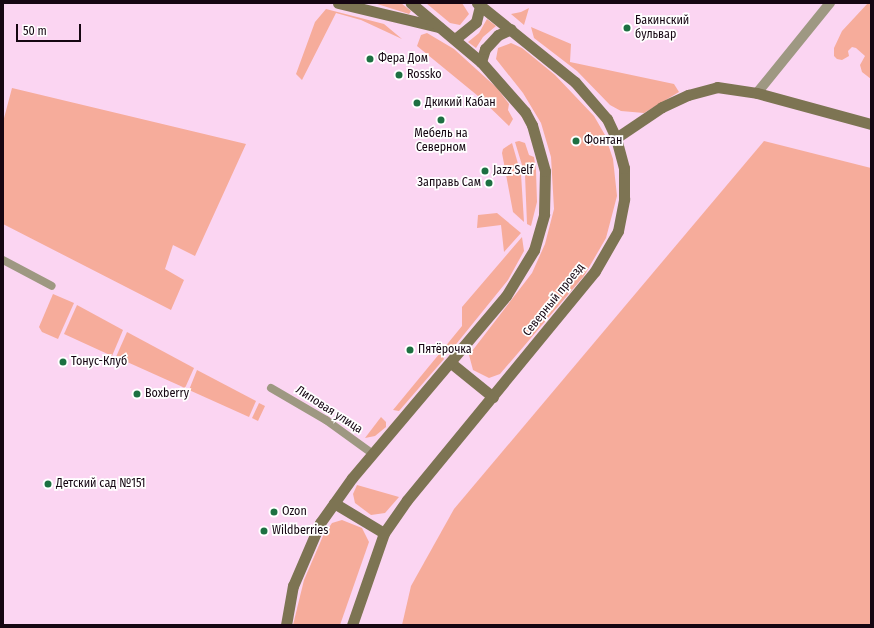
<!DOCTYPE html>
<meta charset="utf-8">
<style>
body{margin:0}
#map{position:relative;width:874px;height:628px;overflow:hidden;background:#fbd5f2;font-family:"Fira Sans Condensed",sans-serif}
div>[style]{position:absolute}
.green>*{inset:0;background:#f6ac9b}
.minor>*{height:8px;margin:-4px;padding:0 4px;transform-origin:4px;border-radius:4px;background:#9e9882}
.tertiary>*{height:10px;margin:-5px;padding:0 5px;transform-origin:5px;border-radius:5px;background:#9e9882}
.secondary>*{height:11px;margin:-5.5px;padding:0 5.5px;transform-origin:5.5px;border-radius:5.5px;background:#7d7453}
.dots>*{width:11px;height:11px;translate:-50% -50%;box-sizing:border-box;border:2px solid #fff;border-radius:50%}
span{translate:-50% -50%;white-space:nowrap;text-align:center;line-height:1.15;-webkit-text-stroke:3.5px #fff;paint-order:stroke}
.poi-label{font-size:12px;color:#150612}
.left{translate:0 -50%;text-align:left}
.right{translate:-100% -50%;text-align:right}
.street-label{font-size:12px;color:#150612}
.frame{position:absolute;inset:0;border:4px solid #150612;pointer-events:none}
.scale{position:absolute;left:16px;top:24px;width:65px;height:18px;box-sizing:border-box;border:2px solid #150612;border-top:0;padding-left:5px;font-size:12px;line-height:14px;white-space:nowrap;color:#150612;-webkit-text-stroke:3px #fff;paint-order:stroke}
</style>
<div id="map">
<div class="green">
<div style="clip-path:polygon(374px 3px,401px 3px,411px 11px,409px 14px)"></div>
<div style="clip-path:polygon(426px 3px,462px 3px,469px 14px,460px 25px,450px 23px)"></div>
<div style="clip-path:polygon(868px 3px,871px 3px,871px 79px,862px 72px,860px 65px,865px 56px,856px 48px,852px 47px,848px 51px,849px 56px,842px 60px,837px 59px,834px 56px,834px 48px,842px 31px)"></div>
<div style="clip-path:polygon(529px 8px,524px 25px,511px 14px,521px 12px)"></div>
<div style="clip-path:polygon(326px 9px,384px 24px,402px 39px,361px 20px,336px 13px,302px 80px,296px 74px,315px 22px)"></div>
<div style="clip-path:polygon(487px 19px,496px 26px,483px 37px,476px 48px,468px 42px,479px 33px)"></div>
<div style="clip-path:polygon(531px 27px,571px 44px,570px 62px,674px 84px,679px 92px,644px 113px,621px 111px,610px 105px,577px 71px,534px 38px)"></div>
<div style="clip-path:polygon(427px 33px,454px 49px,497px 88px,509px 104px,508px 110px,513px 119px,509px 126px,478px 96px,417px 46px,421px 35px)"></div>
<div style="clip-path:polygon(511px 43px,522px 48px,555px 75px,594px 116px,605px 135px,613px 159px,617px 196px,606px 238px,584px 276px,500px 374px,489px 378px,473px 370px,469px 355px,532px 273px,545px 244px,554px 209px,551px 157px,541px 123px,523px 93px,496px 59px,498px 48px)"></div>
<div style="clip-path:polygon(12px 88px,246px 144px,195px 256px,173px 245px,165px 269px,184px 280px,171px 310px,3px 224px,3px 122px)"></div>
<div style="clip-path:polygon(519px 141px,525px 143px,529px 155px,534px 157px,536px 170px,537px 202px,531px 226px,527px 224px,525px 175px,515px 142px)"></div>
<div style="clip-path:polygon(764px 141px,871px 168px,871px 625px,402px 625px,411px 586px,454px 509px)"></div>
<div style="clip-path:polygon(512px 143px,521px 174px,524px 222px,513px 212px,502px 153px,503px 149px)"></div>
<div style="clip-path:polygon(497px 213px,521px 233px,504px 252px,501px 225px,477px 228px,478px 215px)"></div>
<div style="clip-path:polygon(522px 237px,524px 251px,508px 280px,453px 348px,447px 349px,444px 348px,462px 326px,462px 307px)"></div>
<div style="clip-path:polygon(53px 294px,74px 303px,58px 339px,42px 332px,39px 327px)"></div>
<div style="clip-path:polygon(77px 305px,123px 330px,112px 356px,64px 334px)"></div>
<div style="clip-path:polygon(127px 332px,194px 368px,185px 388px,116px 357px)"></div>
<div style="clip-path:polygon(440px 353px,444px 359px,399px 411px,393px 410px)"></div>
<div style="clip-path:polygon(197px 370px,256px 401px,249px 417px,189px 390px)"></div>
<div style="clip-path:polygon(259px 403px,265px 406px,258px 421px,252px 418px)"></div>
<div style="clip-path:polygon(381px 417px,386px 422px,386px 427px,375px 436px,365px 438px)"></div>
<div style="clip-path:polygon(357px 485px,399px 497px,385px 513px,371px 515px,355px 503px,353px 494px)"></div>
<div style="clip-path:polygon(342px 520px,362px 528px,369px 542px,340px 625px,293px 625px,304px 580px,323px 536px,332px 523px)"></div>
</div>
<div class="minor">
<div style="left:3px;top:260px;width:55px;rotate:28deg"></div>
<div style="left:271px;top:388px;width:64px;rotate:30.2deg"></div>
<div style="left:326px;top:420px;width:58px;rotate:35.9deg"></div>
</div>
<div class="tertiary">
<div style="left:757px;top:93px;width:116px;rotate:-51deg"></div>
</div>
<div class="secondary">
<div style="left:338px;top:3px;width:104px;rotate:13.4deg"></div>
<div style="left:455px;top:39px;width:27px;rotate:-39deg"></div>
<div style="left:476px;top:22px;width:16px;rotate:-76deg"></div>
<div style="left:481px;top:62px;width:14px;rotate:-73deg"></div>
<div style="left:485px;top:49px;width:19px;rotate:-47deg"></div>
<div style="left:498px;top:35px;width:14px;rotate:-25deg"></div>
<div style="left:616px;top:138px;width:55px;rotate:-34deg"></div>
<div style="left:662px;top:107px;width:29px;rotate:-25deg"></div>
<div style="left:688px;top:95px;width:30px;rotate:-15deg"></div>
<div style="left:717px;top:87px;width:40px;rotate:8.5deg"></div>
<div style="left:757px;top:93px;width:118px;rotate:15.2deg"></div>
<div style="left:451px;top:363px;width:54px;rotate:39deg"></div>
<div style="left:334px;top:503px;width:58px;rotate:31deg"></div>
<div style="left:286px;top:625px;width:40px;rotate:-80deg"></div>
<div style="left:293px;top:586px;width:69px;rotate:-66.8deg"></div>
<div style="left:320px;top:523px;width:55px;rotate:-54.6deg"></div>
<div style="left:352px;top:478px;width:238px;rotate:-49.8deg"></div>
<div style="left:506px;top:296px;width:54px;rotate:-58.7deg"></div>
<div style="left:534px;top:250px;width:37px;rotate:-74deg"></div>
<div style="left:544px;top:214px;width:43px;rotate:-88.7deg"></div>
<div style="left:545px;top:171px;width:48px;rotate:-105.8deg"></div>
<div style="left:532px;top:125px;width:15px;rotate:-118deg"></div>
<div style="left:525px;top:112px;width:67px;rotate:-131.3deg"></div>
<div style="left:481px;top:62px;width:92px;rotate:-139.9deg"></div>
<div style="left:352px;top:625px;width:97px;rotate:-70.8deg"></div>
<div style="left:384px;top:533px;width:40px;rotate:-55.1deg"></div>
<div style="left:407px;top:500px;width:296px;rotate:-50.6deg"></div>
<div style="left:595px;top:271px;width:46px;rotate:-60.1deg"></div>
<div style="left:618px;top:231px;width:33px;rotate:-79deg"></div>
<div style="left:624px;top:199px;width:31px;rotate:-90deg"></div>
<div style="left:624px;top:168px;width:31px;rotate:-105deg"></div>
<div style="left:616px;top:138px;width:21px;rotate:-115deg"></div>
<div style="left:607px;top:119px;width:49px;rotate:-130.9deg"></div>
<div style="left:575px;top:82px;width:126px;rotate:-141.1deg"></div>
</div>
<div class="dots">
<div style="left:627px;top:28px;background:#1d7042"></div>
<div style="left:370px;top:59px;background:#1d7042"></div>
<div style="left:399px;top:75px;background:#1d7042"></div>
<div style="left:417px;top:103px;background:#1d7042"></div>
<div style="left:441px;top:120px;background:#1d7042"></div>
<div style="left:576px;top:141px;background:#1d7042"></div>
<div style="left:485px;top:171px;background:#1d7042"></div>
<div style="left:489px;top:183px;background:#1d7042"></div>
<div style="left:410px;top:350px;background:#1d7042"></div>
<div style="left:63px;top:362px;background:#1d7042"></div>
<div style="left:137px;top:394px;background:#1d7042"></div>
<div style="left:48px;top:484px;background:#1d7042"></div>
<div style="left:274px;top:512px;background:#1d7042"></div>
<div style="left:264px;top:531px;background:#1d7042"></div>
</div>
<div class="poi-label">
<span class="left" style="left:635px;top:28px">Бакинский<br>бульвар</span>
<span class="left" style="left:378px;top:59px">Фера Дом</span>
<span class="left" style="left:407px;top:75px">Rossko</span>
<span class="left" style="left:425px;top:103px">Дкикий Кабан</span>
<span style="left:441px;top:141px">Мебель на<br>Северном</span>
<span class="left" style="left:584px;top:141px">Фонтан</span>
<span class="left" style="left:493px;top:171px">Jazz Self</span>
<span class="right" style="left:481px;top:183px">Заправь Сам</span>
<span class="left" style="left:418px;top:350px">Пятёрочка</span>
<span class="left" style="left:71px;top:362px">Тонус-Клуб</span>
<span class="left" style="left:145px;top:394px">Boxberry</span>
<span class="left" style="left:56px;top:484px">Детский сад №151</span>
<span class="left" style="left:282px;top:512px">Ozon</span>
<span class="left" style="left:272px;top:531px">Wildberries</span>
</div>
<div class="street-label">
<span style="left:554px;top:300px;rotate:-51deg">Северный проезд</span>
<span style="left:329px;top:410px;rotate:33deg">Липовая улица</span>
</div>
<div class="frame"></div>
<div class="scale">50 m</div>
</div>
